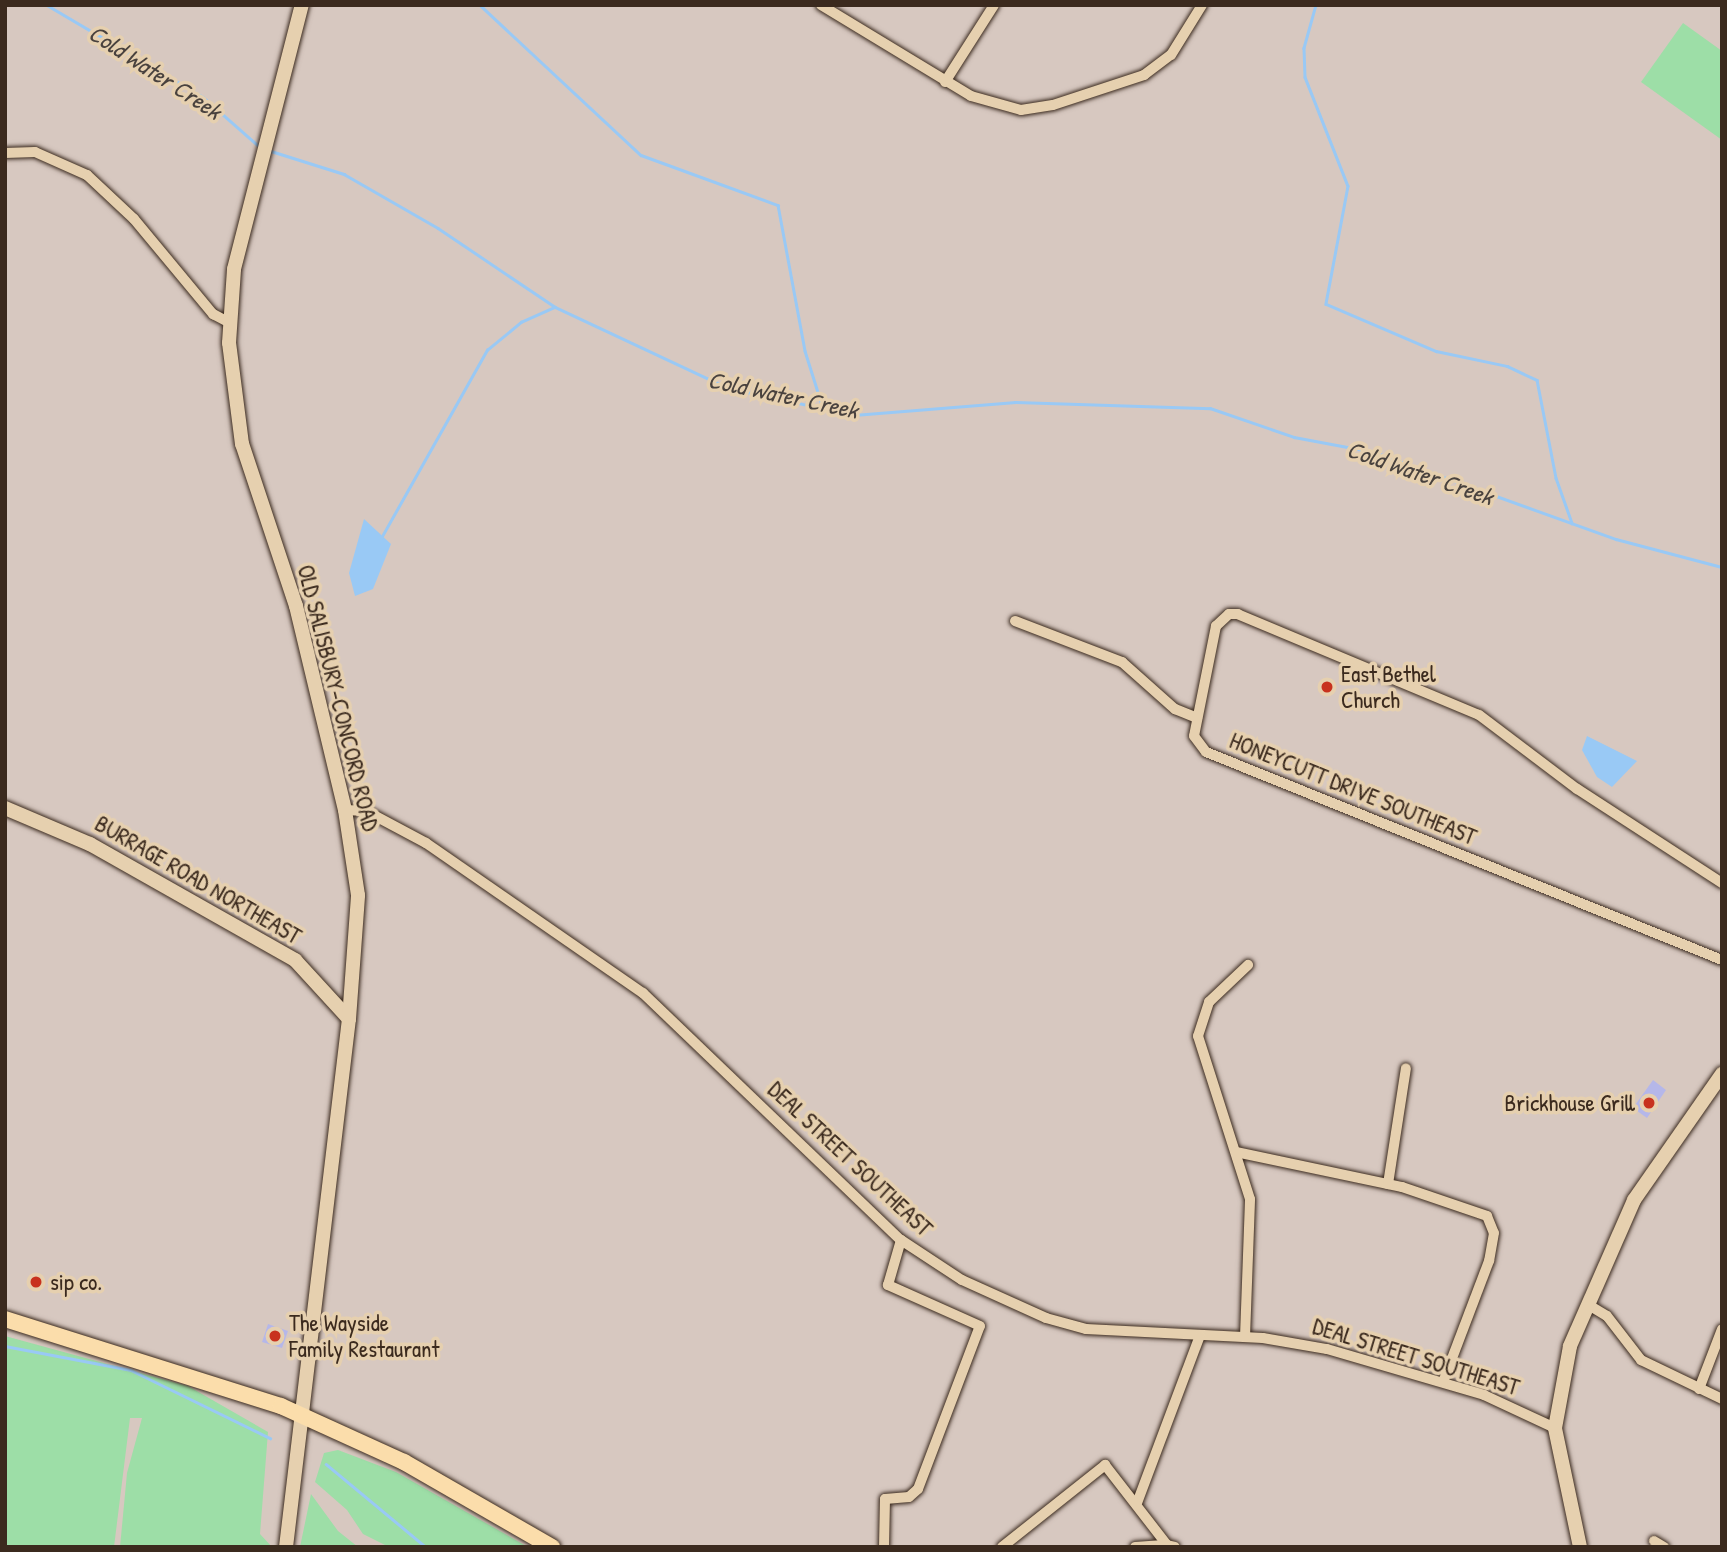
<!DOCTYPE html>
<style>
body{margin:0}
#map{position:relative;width:1727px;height:1552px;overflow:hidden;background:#d7c8c0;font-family:"Patrick Hand",sans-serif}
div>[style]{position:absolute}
.green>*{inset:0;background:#9ddea7}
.water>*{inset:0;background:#99c9f5}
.stream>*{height:2.5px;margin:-1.25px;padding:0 1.25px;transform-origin:1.25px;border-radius:1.25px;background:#99c9f5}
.building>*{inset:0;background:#b5b7e9}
.roads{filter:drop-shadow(0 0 2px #3b2a1e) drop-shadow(0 0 2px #3b2a1e)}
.street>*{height:10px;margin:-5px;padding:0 5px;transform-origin:5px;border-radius:5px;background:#e6d0af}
.secondary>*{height:14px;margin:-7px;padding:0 7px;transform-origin:7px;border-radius:7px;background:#e6d0af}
.primary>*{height:16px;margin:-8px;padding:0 8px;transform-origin:8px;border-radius:8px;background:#fbddab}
.dots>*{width:19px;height:19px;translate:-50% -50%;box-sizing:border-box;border:4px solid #e6d0af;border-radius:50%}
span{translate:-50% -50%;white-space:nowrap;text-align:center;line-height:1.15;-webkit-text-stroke:7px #e6d0af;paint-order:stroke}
.poi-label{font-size:23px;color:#3b2a1e}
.left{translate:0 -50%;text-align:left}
.right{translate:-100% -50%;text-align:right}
.street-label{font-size:23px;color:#3b2a1e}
.water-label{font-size:24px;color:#49423e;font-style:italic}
.frame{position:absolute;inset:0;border:7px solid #3b2a1e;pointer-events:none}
</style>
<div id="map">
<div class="green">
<div style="clip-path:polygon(1683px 23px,1722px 51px,1722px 140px,1641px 82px)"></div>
<div style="clip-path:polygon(5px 1336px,188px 1386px,268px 1432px,260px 1534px,272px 1547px,120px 1547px,127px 1473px,142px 1418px,130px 1418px,114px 1547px,5px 1547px)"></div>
<div style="clip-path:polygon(338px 1450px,396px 1472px,528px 1547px,389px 1547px,363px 1534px,347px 1510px,315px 1482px,324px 1453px)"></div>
<div style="clip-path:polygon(311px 1494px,338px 1531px,358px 1547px,300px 1547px)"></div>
</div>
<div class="water">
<div style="clip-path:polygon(364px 519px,391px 544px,373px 589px,355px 596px,349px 573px)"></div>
<div style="clip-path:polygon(1587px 736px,1637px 761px,1612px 787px,1597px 777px,1582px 750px)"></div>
</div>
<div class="stream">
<div style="left:47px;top:5px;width:181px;rotate:30.5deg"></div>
<div style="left:203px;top:97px;width:77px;rotate:41.3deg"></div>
<div style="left:480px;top:5px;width:220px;rotate:43deg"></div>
<div style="left:641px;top:155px;width:146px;rotate:20.1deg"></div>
<div style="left:778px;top:205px;width:148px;rotate:79.5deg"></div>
<div style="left:805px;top:351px;width:60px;rotate:72.5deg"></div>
<div style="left:1316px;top:5px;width:45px;rotate:105.6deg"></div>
<div style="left:1304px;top:48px;width:29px;rotate:88deg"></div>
<div style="left:1305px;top:77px;width:117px;rotate:68.5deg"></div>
<div style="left:1348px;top:186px;width:120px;rotate:100.6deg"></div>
<div style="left:1326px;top:304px;width:120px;rotate:23.1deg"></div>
<div style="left:1436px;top:351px;width:73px;rotate:11.9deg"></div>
<div style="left:1507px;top:366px;width:33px;rotate:25deg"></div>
<div style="left:1537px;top:380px;width:100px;rotate:79deg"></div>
<div style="left:1556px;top:478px;width:48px;rotate:70.4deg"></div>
<div style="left:271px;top:151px;width:77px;rotate:17.5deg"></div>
<div style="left:344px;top:174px;width:108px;rotate:29.9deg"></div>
<div style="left:438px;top:228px;width:141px;rotate:34deg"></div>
<div style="left:555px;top:307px;width:191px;rotate:25.1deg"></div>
<div style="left:728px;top:388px;width:129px;rotate:12.1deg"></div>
<div style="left:854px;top:415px;width:162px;rotate:-4.6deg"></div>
<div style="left:1015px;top:402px;width:195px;rotate:1.8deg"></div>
<div style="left:1210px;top:408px;width:89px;rotate:19deg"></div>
<div style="left:1294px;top:437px;width:81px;rotate:10.6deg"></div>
<div style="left:1374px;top:452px;width:257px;rotate:19.8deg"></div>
<div style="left:1616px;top:539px;width:110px;rotate:14.8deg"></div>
<div style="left:381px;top:538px;width:216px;rotate:-60.6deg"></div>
<div style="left:487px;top:350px;width:44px;rotate:-39.5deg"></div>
<div style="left:521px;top:322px;width:37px;rotate:-24deg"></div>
<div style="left:5px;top:1346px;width:128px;rotate:10.8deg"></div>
<div style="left:131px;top:1370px;width:155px;rotate:26.1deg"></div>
<div style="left:326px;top:1464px;width:130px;rotate:39.7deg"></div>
</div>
<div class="building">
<div style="clip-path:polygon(1653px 1080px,1666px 1090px,1647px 1118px,1633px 1108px)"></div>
<div style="clip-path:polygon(268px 1324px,288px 1331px,282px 1348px,262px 1342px)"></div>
</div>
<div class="roads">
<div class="street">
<div style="left:821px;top:5px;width:175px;rotate:31.2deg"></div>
<div style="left:971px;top:96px;width:52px;rotate:15.6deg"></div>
<div style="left:1021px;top:110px;width:32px;rotate:-9deg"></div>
<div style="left:1053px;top:105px;width:96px;rotate:-18.2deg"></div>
<div style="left:1144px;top:75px;width:34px;rotate:-37deg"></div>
<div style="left:1171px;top:55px;width:59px;rotate:-58.2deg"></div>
<div style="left:945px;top:82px;width:91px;rotate:-57.5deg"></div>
<div style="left:5px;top:153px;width:30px;rotate:-2deg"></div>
<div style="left:35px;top:152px;width:57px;rotate:23.9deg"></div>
<div style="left:87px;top:175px;width:64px;rotate:43.1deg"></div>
<div style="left:134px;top:219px;width:124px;rotate:50.3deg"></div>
<div style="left:213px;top:314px;width:19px;rotate:28deg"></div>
<div style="left:1015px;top:621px;width:115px;rotate:21deg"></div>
<div style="left:1122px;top:662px;width:71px;rotate:41.6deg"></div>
<div style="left:1175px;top:709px;width:24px;rotate:22deg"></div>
<div style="left:345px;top:810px;width:21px;rotate:3deg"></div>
<div style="left:366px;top:811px;width:68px;rotate:28.1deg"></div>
<div style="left:426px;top:843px;width:264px;rotate:34.7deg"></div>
<div style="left:643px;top:993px;width:357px;rotate:43.8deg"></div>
<div style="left:901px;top:1240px;width:73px;rotate:33.3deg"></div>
<div style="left:962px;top:1280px;width:92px;rotate:24.3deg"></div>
<div style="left:1046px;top:1318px;width:41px;rotate:15.4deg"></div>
<div style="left:1086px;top:1329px;width:177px;rotate:2.9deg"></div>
<div style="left:1263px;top:1338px;width:65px;rotate:9.8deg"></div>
<div style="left:1327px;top:1349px;width:164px;rotate:16.3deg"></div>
<div style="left:1484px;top:1395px;width:78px;rotate:24.9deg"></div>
<div style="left:1722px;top:883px;width:173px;rotate:-147deg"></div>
<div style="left:1577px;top:789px;width:123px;rotate:-142.9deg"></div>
<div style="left:1479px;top:715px;width:261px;rotate:-157.3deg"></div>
<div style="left:1238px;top:614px;width:9px;rotate:180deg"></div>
<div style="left:1229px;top:614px;width:18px;rotate:137deg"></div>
<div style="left:1216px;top:626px;width:112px;rotate:101.3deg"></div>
<div style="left:1194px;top:736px;width:20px;rotate:53deg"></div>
<div style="left:1206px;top:752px;width:556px;rotate:21.95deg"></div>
<div style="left:1236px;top:1152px;width:170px;rotate:11.9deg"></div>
<div style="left:1402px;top:1187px;width:90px;rotate:18.8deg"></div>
<div style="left:1487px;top:1216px;width:18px;rotate:68deg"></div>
<div style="left:1494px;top:1233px;width:28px;rotate:100deg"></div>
<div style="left:1489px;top:1261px;width:129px;rotate:110.8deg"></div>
<div style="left:1388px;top:1184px;width:117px;rotate:-81.2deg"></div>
<div style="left:1587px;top:1304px;width:23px;rotate:31deg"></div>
<div style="left:1607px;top:1316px;width:56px;rotate:52.3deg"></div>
<div style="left:1641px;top:1360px;width:90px;rotate:25.7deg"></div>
<div style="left:1245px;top:1337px;width:138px;rotate:-87.9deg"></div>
<div style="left:1250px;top:1199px;width:171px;rotate:-107.7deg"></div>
<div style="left:1198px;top:1036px;width:36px;rotate:-72deg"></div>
<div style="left:1209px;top:1002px;width:54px;rotate:-43.5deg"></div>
<div style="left:1699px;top:1389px;width:64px;rotate:-69deg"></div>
<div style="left:1137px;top:1503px;width:179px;rotate:-69.4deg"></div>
<div style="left:1654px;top:1541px;width:12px;rotate:31deg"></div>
<div style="left:884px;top:1547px;width:48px;rotate:-88.8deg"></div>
<div style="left:885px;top:1499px;width:24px;rotate:-5deg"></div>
<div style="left:909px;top:1497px;width:12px;rotate:-42deg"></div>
<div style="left:918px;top:1489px;width:174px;rotate:-69.2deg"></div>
<div style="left:980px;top:1326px;width:101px;rotate:-156deg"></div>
<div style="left:888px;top:1285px;width:47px;rotate:-73.9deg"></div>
<div style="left:1002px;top:1547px;width:132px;rotate:-38.5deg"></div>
<div style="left:1105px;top:1465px;width:101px;rotate:52.2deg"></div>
<div style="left:1167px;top:1545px;width:8px;rotate:14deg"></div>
<div style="left:1135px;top:1547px;width:32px;rotate:-4deg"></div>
</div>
<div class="secondary">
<div style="left:5px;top:808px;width:92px;rotate:23deg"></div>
<div style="left:90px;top:844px;width:236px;rotate:29.5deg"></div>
<div style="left:295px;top:960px;width:80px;rotate:47.5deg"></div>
<div style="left:286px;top:1547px;width:532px;rotate:-83.2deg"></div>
<div style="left:349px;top:1019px;width:124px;rotate:-85.8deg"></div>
<div style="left:358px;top:895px;width:86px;rotate:-98.7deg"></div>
<div style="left:345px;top:810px;width:210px;rotate:-103.5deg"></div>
<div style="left:296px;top:606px;width:171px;rotate:-108.4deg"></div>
<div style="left:242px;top:444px;width:102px;rotate:-97.3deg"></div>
<div style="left:229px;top:343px;width:74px;rotate:-86.1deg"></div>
<div style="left:234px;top:269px;width:273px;rotate:-75.6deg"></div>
<div style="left:1580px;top:1547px;width:122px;rotate:-101.9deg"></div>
<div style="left:1555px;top:1428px;width:83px;rotate:-79.6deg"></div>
<div style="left:1570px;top:1346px;width:159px;rotate:-66.3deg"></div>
<div style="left:1634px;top:1200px;width:154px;rotate:-55.1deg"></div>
</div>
<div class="primary">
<div style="left:5px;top:1319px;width:289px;rotate:17.5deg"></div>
<div style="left:281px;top:1406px;width:135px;rotate:24.5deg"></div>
<div style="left:404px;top:1462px;width:171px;rotate:29.9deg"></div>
</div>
</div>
<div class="dots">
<div style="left:1327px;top:687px;background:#c8321e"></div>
<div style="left:1649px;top:1103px;background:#c8321e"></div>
<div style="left:36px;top:1282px;background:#c8321e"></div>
<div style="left:275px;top:1336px;background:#c8321e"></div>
</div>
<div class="poi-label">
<span class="left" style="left:1341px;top:687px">East Bethel<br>Church</span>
<span class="right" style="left:1635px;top:1103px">Brickhouse Grill</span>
<span class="left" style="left:50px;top:1282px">sip co.</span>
<span class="left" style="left:289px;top:1336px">The Wayside<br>Family Restaurant</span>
</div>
<div class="street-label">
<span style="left:338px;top:698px;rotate:76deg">OLD SALISBURY-CONCORD ROAD</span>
<span style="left:1353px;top:789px;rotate:22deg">HONEYCUTT DRIVE SOUTHEAST</span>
<span style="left:198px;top:880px;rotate:30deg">BURRAGE ROAD NORTHEAST</span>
<span style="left:850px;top:1159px;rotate:43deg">DEAL STREET SOUTHEAST</span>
<span style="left:1416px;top:1357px;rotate:17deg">DEAL STREET SOUTHEAST</span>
</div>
<div class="water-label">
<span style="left:155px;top:72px;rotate:33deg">Cold Water Creek</span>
<span style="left:783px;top:395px;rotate:12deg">Cold Water Creek</span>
<span style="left:1420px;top:473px;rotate:19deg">Cold Water Creek</span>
</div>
<div class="frame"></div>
</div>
